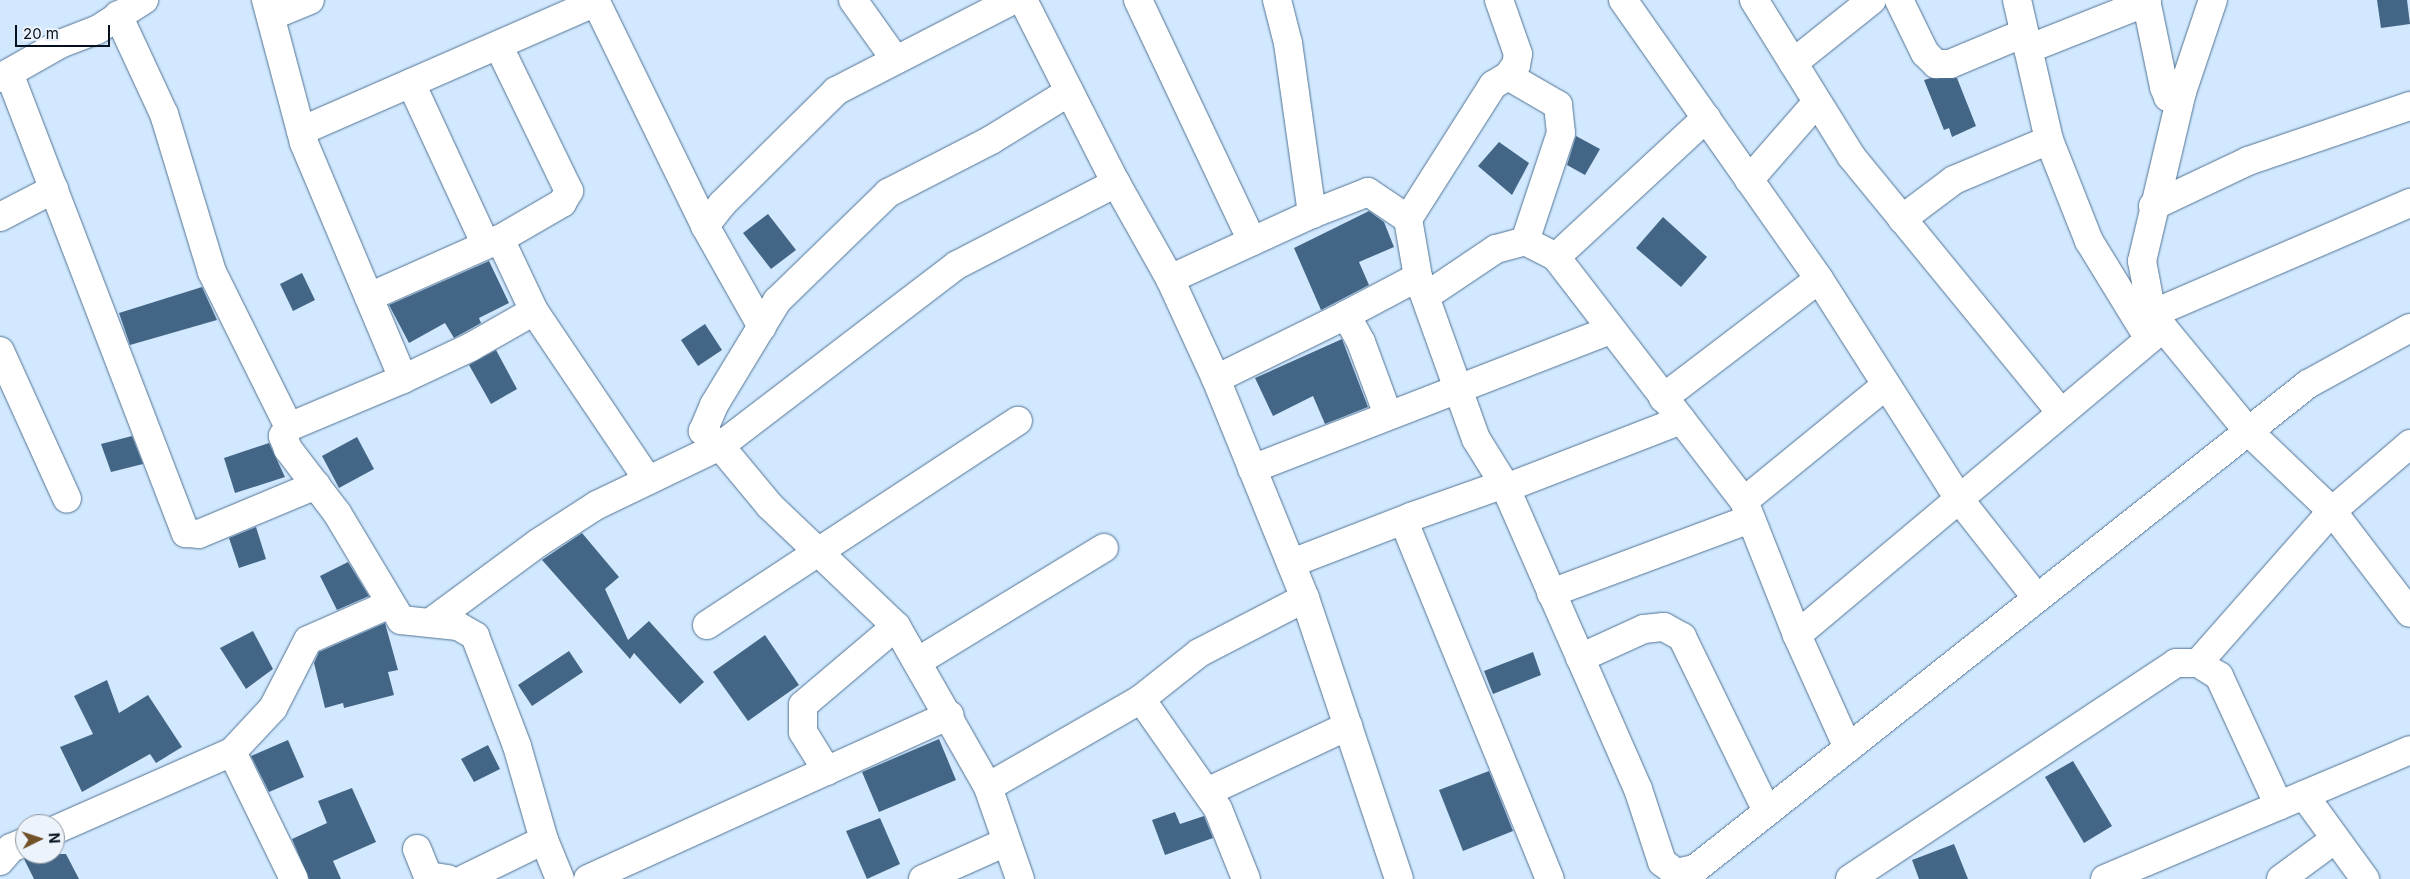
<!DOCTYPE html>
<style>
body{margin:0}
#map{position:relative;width:2410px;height:879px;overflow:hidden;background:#d1e8fe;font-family:Inter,sans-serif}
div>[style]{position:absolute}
.building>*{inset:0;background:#446686}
.roads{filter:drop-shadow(0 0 1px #517394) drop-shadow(0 0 1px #517394)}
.minor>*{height:28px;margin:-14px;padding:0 14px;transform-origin:14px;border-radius:14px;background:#fff}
span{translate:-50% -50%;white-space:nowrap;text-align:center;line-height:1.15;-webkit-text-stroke:4px #ecf3fb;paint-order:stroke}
.north{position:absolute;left:15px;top:814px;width:50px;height:50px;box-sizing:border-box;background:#ecf3fb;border:1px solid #8f98a2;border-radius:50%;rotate:86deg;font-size:14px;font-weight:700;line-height:20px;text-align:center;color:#04101d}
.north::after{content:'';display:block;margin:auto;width:18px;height:22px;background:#725028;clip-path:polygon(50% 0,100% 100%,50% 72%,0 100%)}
.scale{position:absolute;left:15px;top:25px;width:95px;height:22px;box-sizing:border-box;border:2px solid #04101d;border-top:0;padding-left:6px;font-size:15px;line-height:18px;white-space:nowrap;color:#04101d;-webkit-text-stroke:4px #ecf3fb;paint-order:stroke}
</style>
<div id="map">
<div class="building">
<div style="clip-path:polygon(2377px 0,2407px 0,2410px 24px,2381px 28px)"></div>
<div style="clip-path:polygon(1931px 78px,1957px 78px,1976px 126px,1952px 137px,1949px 128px,1944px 130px,1924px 80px)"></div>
<div style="clip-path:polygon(1576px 136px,1600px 149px,1585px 175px,1567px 165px)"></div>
<div style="clip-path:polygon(1499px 142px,1529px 163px,1512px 195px,1478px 166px)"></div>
<div style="clip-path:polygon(1369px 211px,1384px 222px,1394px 247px,1359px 262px,1369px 285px,1321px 310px,1294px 248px)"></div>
<div style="clip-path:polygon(768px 214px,796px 250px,771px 269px,743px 233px)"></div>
<div style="clip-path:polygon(1663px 217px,1707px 257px,1681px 287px,1636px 248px)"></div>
<div style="clip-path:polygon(489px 261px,509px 303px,479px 318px,481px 323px,454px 338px,445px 323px,409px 343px,389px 305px)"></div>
<div style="clip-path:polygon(302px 273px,315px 300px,293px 311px,280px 284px)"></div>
<div style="clip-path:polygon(202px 287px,217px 320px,130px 345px,119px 313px)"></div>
<div style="clip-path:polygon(705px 324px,722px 350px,698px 366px,681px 340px)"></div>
<div style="clip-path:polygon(1342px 339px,1368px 407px,1325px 424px,1313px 396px,1273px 416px,1255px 378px)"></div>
<div style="clip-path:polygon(496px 350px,517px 389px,491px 404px,469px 365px)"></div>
<div style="clip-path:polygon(132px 436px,143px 464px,111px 472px,101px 444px)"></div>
<div style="clip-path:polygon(357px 437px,374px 469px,339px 488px,322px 456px)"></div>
<div style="clip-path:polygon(269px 443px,285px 477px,235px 493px,224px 458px)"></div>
<div style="clip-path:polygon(256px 527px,266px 559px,239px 568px,229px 538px)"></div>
<div style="clip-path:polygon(582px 533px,619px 577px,605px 589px,628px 640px,649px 621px,704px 682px,680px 704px,634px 653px,630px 659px,542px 560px)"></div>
<div style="clip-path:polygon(348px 562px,369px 596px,337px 610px,320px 576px)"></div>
<div style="clip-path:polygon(385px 623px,398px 670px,388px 672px,394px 695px,344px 708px,343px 703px,325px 708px,314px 663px,319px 652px)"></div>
<div style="clip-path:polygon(253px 631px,273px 669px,246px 689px,220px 648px)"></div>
<div style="clip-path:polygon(765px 635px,799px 685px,748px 721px,713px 672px)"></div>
<div style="clip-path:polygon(569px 651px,583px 672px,532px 706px,518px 685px)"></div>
<div style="clip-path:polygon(1533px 652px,1541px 675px,1493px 694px,1484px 671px)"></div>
<div style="clip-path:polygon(107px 680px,119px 713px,148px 695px,182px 747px,156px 763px,150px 754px,82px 792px,60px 747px,93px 734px,74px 696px)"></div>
<div style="clip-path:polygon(939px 739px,956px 780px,879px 812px,862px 772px)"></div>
<div style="clip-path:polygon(288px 740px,304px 777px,269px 792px,251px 756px)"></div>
<div style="clip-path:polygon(488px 745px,500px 769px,474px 782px,461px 759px)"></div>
<div style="clip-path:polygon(2073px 761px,2112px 826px,2084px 843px,2045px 777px)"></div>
<div style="clip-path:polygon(1489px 771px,1513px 831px,1463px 851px,1439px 790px)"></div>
<div style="clip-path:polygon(352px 788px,376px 842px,333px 861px,341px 879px,309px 879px,292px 839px,327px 823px,318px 801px)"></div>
<div style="clip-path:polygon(1175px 812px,1180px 824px,1204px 816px,1213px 838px,1165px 855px,1152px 820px)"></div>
<div style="clip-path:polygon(880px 818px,900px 864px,867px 879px,846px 831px)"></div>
<div style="clip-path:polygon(1954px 844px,1968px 879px,1919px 879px,1912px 860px)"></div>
<div style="clip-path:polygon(34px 854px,66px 854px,79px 879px,34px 879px,24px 859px)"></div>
</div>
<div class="roads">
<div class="minor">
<div style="left:266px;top:0;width:148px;rotate:75.1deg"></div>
<div style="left:304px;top:143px;width:256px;rotate:67.2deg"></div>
<div style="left:595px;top:0;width:251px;rotate:64deg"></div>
<div style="left:853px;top:0;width:72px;rotate:54.6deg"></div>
<div style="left:1023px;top:0;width:205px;rotate:63.1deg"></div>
<div style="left:1116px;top:183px;width:110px;rotate:60.6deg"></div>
<div style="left:1170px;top:279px;width:110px;rotate:65.3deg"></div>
<div style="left:1216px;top:379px;width:236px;rotate:67.9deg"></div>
<div style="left:1305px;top:598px;width:296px;rotate:71.5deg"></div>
<div style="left:1138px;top:0;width:267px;rotate:64.7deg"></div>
<div style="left:1277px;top:0;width:44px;rotate:75.7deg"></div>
<div style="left:1288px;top:43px;width:173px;rotate:82deg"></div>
<div style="left:1499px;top:0;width:57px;rotate:70.6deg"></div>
<div style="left:1518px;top:54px;width:11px;rotate:100deg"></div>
<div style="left:1516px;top:65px;width:14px;rotate:126deg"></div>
<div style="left:1508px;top:76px;width:17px;rotate:149deg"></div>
<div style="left:1493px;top:85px;width:159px;rotate:122.4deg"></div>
<div style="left:1408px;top:219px;width:59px;rotate:80.2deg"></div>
<div style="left:1418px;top:277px;width:172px;rotate:70.3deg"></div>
<div style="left:1476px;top:439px;width:53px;rotate:58.1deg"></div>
<div style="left:1504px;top:484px;width:333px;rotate:66.3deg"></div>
<div style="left:1638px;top:789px;width:77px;rotate:71.8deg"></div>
<div style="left:1662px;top:862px;width:18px;rotate:38deg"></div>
<div style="left:1676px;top:873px;width:19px;rotate:-12deg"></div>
<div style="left:1695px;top:869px;width:782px;rotate:-38.35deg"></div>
<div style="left:2308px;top:384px;width:116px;rotate:-28.8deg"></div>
<div style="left:1623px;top:0;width:341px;rotate:54.9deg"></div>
<div style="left:1819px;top:279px;width:261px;rotate:57.5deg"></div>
<div style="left:1959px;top:499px;width:126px;rotate:51.8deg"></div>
<div style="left:1754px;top:0;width:184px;rotate:58.1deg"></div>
<div style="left:1851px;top:156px;width:332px;rotate:50.7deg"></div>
<div style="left:1899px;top:0;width:59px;rotate:63.9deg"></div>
<div style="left:1925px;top:53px;width:16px;rotate:45deg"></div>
<div style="left:1936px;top:64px;width:14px"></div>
<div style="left:1950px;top:64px;width:80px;rotate:-22.7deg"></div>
<div style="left:2017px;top:0;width:144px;rotate:77.1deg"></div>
<div style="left:2049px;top:140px;width:109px;rotate:68.4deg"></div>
<div style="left:2089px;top:241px;width:115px;rotate:58.5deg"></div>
<div style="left:2146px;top:0;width:89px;rotate:78.3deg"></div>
<div style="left:2164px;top:87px;width:11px;rotate:68deg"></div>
<div style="left:2168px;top:97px;width:15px;rotate:-20deg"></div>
<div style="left:118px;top:15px;width:109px;rotate:65.1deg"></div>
<div style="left:164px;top:114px;width:165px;rotate:73.1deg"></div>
<div style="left:212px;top:272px;width:173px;rotate:63.6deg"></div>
<div style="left:271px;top:16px;width:42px;rotate:-22.3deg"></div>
<div style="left:2028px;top:49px;width:128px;rotate:-21.6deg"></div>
<div style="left:1793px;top:63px;width:101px;rotate:-38.6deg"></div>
<div style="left:9px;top:73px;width:493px;rotate:69deg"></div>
<div style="left:186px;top:533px;width:13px;rotate:4deg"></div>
<div style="left:199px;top:534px;width:127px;rotate:-22.7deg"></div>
<div style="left:1508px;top:76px;width:58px;rotate:30.1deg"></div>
<div style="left:1558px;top:105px;width:28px;rotate:84deg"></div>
<div style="left:1561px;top:133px;width:114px;rotate:108.4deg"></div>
<div style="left:0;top:78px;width:69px;rotate:-29.5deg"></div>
<div style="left:60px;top:44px;width:40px;rotate:-21deg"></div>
<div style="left:97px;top:30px;width:56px;rotate:-32.6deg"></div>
<div style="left:411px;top:83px;width:176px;rotate:65.2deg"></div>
<div style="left:301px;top:131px;width:322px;rotate:-23.6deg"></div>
<div style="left:1749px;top:180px;width:103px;rotate:-48.9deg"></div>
<div style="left:2153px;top:206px;width:105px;rotate:-25.3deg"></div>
<div style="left:2248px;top:161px;width:171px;rotate:-18.8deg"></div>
<div style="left:0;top:217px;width:61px;rotate:-27.4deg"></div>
<div style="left:1902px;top:219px;width:65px;rotate:-36.9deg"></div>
<div style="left:1954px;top:180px;width:103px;rotate:-22.8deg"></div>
<div style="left:500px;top:239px;width:80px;rotate:64.7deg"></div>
<div style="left:534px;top:311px;width:204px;rotate:56deg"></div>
<div style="left:1556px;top:257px;width:205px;rotate:-42.8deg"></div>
<div style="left:1170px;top:279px;width:156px;rotate:-24.6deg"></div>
<div style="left:1312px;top:214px;width:60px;rotate:-21.4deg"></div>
<div style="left:1368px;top:192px;width:48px;rotate:34deg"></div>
<div style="left:1426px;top:296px;width:84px;rotate:-33.9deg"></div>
<div style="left:1496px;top:249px;width:30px;rotate:-15deg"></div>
<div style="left:1525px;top:241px;width:35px;rotate:27deg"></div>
<div style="left:1556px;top:257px;width:308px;rotate:52.4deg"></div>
<div style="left:1744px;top:501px;width:144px;rotate:68.4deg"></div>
<div style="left:1797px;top:635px;width:124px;rotate:65.7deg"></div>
<div style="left:369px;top:297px;width:143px;rotate:-23.9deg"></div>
<div style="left:500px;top:239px;width:72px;rotate:-30.1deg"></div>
<div style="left:562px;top:203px;width:14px;rotate:-60deg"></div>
<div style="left:569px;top:191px;width:162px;rotate:-115.9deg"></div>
<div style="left:534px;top:311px;width:73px;rotate:150.3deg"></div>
<div style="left:471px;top:347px;width:75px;rotate:154.8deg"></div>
<div style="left:403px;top:379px;width:124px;rotate:157.2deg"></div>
<div style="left:289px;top:427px;width:11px;rotate:124deg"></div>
<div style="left:283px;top:436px;width:14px;rotate:69deg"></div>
<div style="left:288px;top:449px;width:81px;rotate:52.6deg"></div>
<div style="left:337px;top:513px;width:125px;rotate:59.1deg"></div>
<div style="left:401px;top:620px;width:57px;rotate:6deg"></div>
<div style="left:458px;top:626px;width:20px;rotate:30deg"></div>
<div style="left:475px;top:636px;width:118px;rotate:69.1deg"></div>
<div style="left:517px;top:746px;width:98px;rotate:74deg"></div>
<div style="left:544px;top:840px;width:42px;rotate:67.7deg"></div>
<div style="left:2152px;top:314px;width:281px;rotate:-23.3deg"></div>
<div style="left:762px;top:327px;width:116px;rotate:-119.4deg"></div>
<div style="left:705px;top:226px;width:28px;rotate:-52deg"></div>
<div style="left:722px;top:204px;width:161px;rotate:-44.7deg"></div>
<div style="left:836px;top:91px;width:199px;rotate:-27.2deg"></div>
<div style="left:0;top:351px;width:162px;rotate:65.6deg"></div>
<div style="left:1216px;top:379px;width:145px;rotate:-26.2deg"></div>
<div style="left:1663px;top:398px;width:196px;rotate:-37.3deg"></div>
<div style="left:1388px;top:415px;width:78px;rotate:-110.3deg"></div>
<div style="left:1361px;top:342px;width:31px;rotate:-119deg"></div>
<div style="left:1346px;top:315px;width:81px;rotate:-27.8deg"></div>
<div style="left:2410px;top:444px;width:103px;rotate:139.3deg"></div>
<div style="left:2332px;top:511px;width:128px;rotate:52.6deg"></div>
<div style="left:1252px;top:469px;width:385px;rotate:-21.2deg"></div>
<div style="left:1504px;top:484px;width:99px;rotate:160.5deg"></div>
<div style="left:1411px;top:517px;width:13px;rotate:108deg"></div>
<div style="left:1407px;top:529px;width:378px;rotate:67.8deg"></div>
<div style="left:1506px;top:488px;width:188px;rotate:-21.2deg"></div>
<div style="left:1744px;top:501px;width:183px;rotate:-39.2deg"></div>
<div style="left:1292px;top:563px;width:128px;rotate:-21.1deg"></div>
<div style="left:1551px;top:593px;width:212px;rotate:-20.4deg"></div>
<div style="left:431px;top:622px;width:133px;rotate:-36.4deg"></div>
<div style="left:538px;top:543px;width:70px;rotate:-32.8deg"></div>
<div style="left:597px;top:505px;width:136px;rotate:-25.6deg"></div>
<div style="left:720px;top:446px;width:298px;rotate:-37.4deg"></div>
<div style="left:957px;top:265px;width:179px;rotate:-27.3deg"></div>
<div style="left:707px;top:625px;width:372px;rotate:-33.3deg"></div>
<div style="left:1797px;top:635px;width:478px;rotate:-40deg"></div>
<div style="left:1580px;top:658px;width:70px;rotate:-24.4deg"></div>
<div style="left:1644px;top:629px;width:20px;rotate:-6deg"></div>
<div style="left:1664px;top:627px;width:21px;rotate:29deg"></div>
<div style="left:1682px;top:637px;width:194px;rotate:64deg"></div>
<div style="left:917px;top:662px;width:219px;rotate:-31.4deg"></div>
<div style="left:2198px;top:663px;width:203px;rotate:-48.6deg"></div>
<div style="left:2332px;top:511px;width:116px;rotate:-136.4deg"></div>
<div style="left:2248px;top:431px;width:151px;rotate:-129.4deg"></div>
<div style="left:2152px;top:314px;width:54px;rotate:-100.7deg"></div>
<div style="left:2142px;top:261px;width:174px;rotate:-76.7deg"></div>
<div style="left:2182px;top:92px;width:97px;rotate:-71.4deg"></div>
<div style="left:1141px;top:699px;width:134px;rotate:55deg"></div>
<div style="left:1218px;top:809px;width:75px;rotate:68.2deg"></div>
<div style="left:232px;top:752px;width:141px;rotate:64deg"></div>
<div style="left:827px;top:771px;width:46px;rotate:-121.6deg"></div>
<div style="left:803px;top:732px;width:27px;rotate:-90deg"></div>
<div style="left:803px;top:705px;width:122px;rotate:-40.3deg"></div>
<div style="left:988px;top:787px;width:177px;rotate:-29.9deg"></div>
<div style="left:1141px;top:699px;width:74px;rotate:-38.4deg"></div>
<div style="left:1199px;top:653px;width:119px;rotate:-27.4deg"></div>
<div style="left:1207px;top:792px;width:156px;rotate:-25.1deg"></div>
<div style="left:2304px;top:795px;width:104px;rotate:54deg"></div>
<div style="left:55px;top:830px;width:193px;rotate:-23.8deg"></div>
<div style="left:232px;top:752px;width:60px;rotate:-47deg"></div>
<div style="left:273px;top:708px;width:76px;rotate:-62.8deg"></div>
<div style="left:308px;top:640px;width:90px;rotate:-23.7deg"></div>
<div style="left:417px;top:849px;width:29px;rotate:68deg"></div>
<div style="left:428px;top:876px;width:20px;rotate:9deg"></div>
<div style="left:0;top:861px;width:17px;rotate:-50deg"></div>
<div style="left:11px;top:848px;width:15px;rotate:-23deg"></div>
<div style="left:464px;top:879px;width:89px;rotate:-26deg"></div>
<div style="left:588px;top:879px;width:397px;rotate:-24.4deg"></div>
<div style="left:923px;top:879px;width:91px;rotate:-24deg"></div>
<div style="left:1020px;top:879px;width:97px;rotate:-109.2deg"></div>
<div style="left:988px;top:787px;width:185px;rotate:-119.7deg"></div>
<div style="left:896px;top:626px;width:174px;rotate:-136.4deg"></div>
<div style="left:770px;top:506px;width:78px;rotate:-129.8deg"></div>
<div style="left:720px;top:446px;width:23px;rotate:-139deg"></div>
<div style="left:703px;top:431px;width:28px;rotate:-67deg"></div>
<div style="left:714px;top:405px;width:122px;rotate:-58.8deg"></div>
<div style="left:777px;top:301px;width:155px;rotate:-44.2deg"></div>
<div style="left:888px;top:193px;width:116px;rotate:-27.2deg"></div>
<div style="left:991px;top:140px;width:92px;rotate:-31.6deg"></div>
<div style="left:1850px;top:879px;width:391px;rotate:-33.5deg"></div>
<div style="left:2176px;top:663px;width:22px"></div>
<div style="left:2198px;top:663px;width:25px;rotate:32deg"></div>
<div style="left:2219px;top:676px;width:143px;rotate:65.2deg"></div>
<div style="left:2105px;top:879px;width:331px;rotate:-22.9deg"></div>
<div style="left:2281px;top:879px;width:67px;rotate:-36.5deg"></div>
</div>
</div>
<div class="north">N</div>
<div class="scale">20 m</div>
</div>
